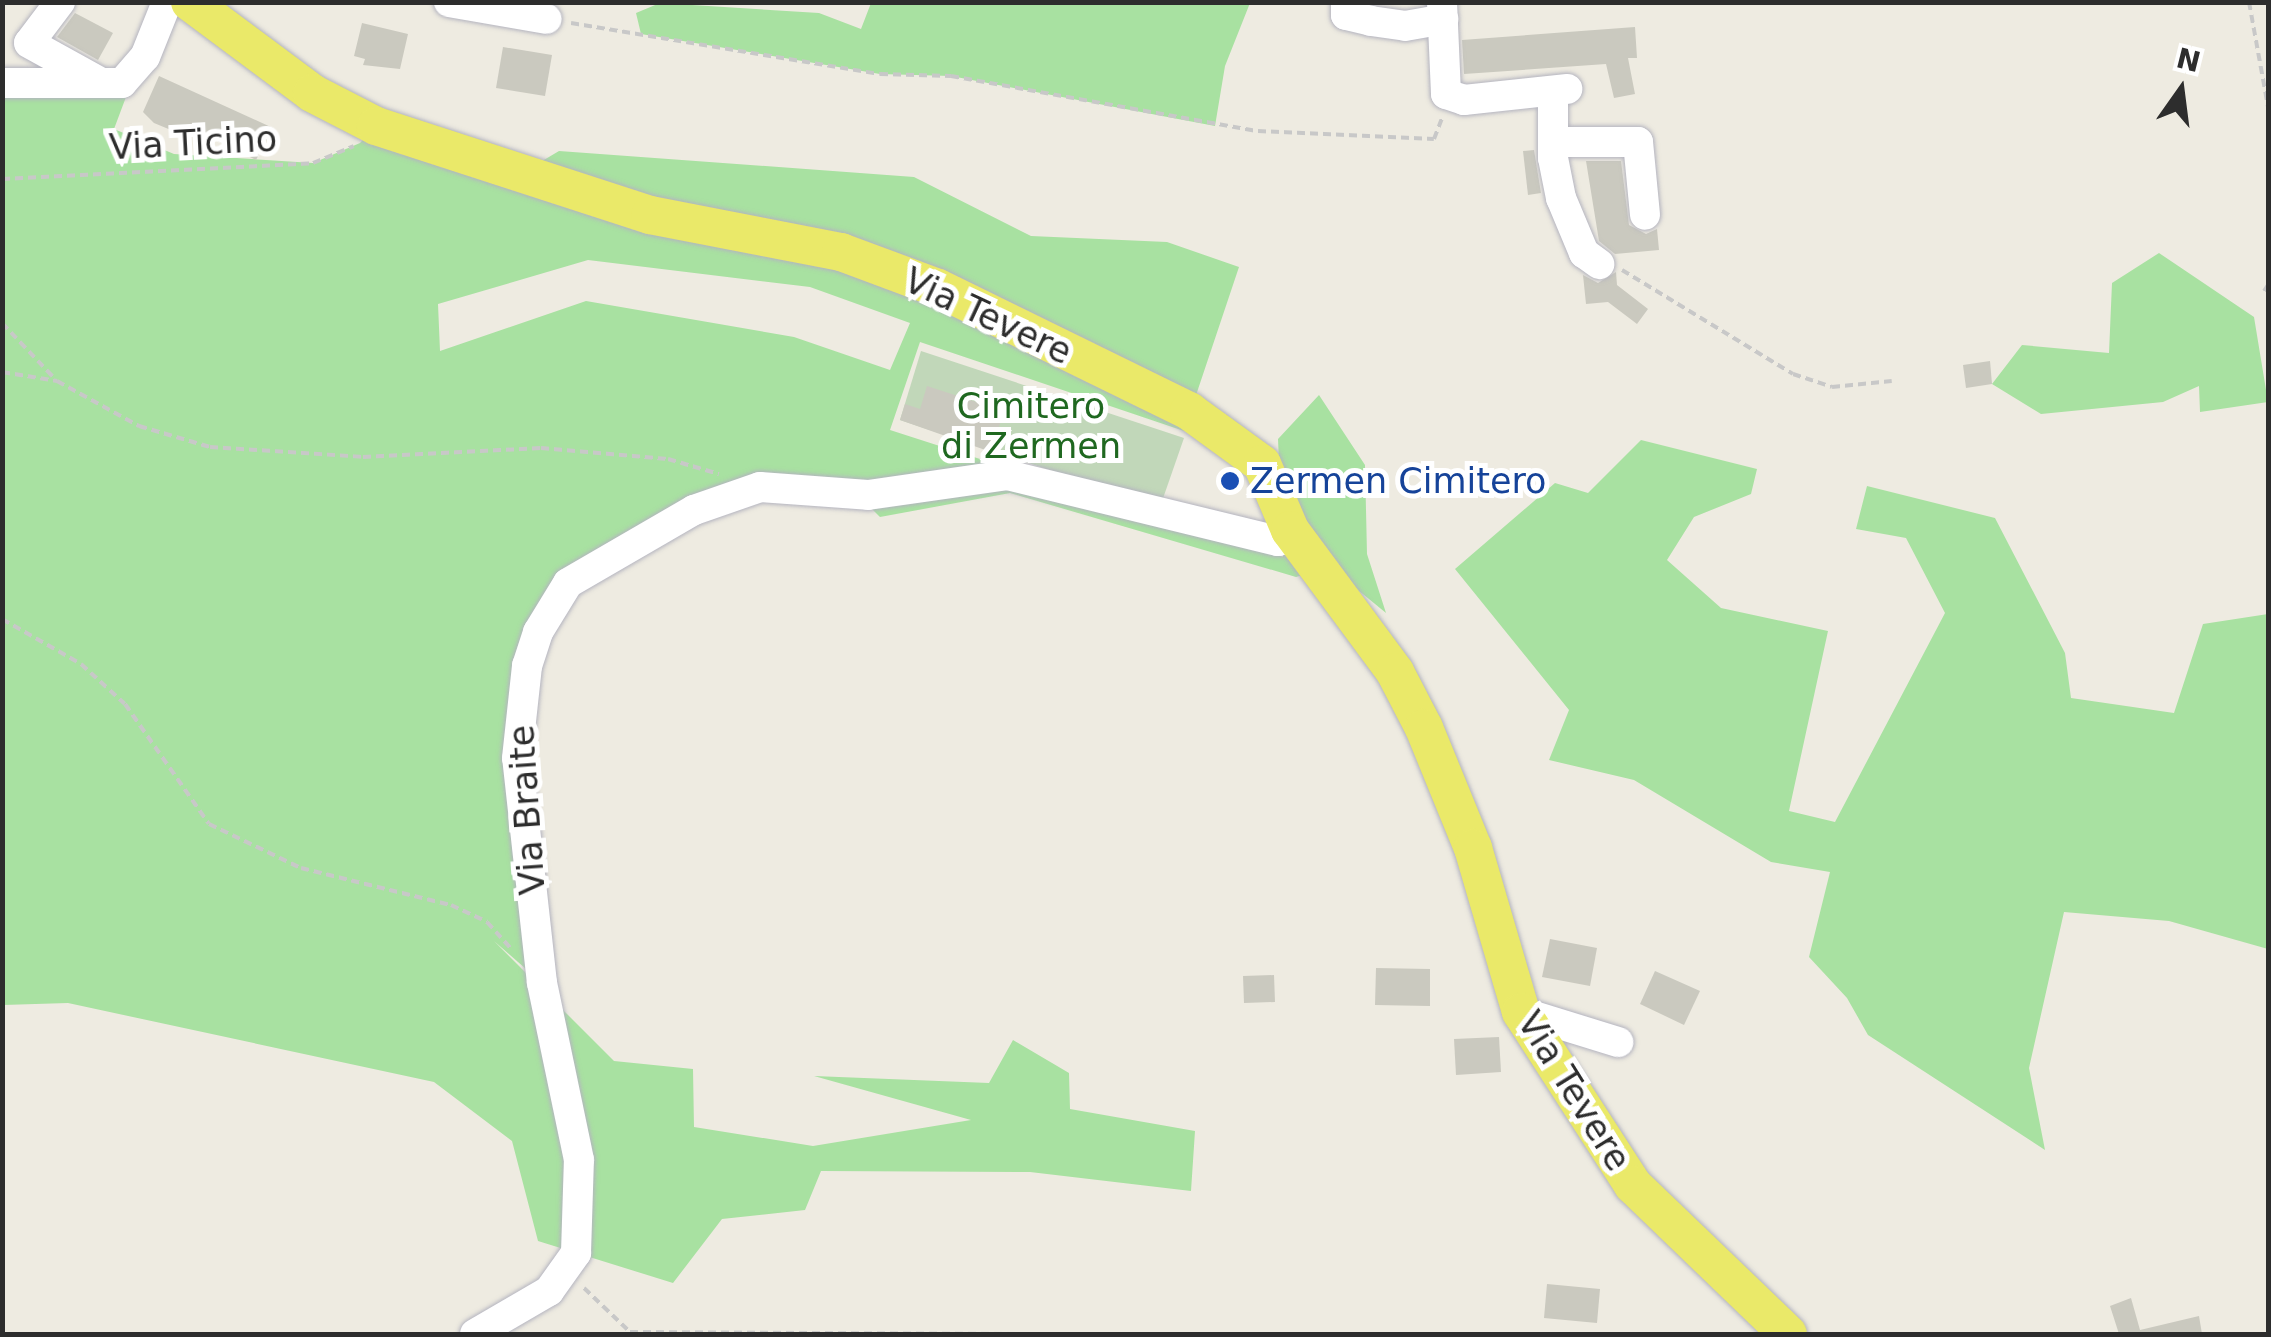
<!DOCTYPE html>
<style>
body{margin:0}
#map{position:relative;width:2271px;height:1337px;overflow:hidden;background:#eeebe1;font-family:"DejaVu Sans",sans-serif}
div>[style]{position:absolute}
.green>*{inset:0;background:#a8e1a1}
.cemetery>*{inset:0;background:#c1d7b9}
.building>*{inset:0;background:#cac9bf}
.path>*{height:4px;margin-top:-2px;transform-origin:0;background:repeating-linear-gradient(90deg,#c8c8c8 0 8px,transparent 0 13px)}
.roads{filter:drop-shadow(0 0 2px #b4b4bf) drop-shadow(0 0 2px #b4b4bf)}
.minor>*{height:30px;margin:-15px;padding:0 15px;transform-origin:15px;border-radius:15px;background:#fff}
.major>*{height:38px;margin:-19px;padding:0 19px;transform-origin:19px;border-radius:19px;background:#eae969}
.dots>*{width:28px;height:28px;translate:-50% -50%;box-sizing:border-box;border:5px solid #fff;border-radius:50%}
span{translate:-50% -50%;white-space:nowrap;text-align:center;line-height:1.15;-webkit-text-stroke:10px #fff;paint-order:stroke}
.street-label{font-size:35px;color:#2d2d2d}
.park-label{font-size:35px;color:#1f6820}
.transit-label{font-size:35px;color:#164399}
.left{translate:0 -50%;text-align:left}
.frame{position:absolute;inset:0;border:5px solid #2d2d2d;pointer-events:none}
.north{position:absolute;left:2131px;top:40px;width:100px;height:100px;-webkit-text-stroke:8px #fff;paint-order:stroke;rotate:14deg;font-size:28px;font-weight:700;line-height:40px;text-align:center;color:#2d2d2d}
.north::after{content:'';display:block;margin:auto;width:35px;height:45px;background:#2d2d2d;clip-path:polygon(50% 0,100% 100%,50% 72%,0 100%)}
</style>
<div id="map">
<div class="green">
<div style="clip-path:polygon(660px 3px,819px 13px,861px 29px,871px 3px,1250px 3px,1225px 66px,1215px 126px,951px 76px,880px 74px,641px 34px,636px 13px)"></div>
<div style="clip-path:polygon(evenodd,129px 89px,114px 129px,174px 154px,313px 163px,360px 143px,376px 126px,522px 173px,559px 151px,914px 177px,1031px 236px,1167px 242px,1239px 267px,1184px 431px,920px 342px,890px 430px,1283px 557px,1278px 439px,1319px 395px,1365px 465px,1367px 554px,1386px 613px,1330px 567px,1296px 577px,1010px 493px,880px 517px,858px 495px,796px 487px,593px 563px,527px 666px,542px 983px,494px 941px,614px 1061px,693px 1069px,694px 1127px,813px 1146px,971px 1120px,814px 1076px,989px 1083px,1013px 1040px,1069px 1073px,1070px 1109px,1195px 1131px,1191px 1191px,1030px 1172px,821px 1171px,805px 1210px,722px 1219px,673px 1283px,538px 1241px,512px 1141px,434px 1082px,68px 1003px,3px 1005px,2px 91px,129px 89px,588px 260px,810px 287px,910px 323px,890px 370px,794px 337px,586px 301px,440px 351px,438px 304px,588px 260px)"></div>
<div style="clip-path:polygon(2159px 253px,2254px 317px,2268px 402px,2200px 412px,2199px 386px,2163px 402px,2041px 414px,1992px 384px,2022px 345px,2109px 353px,2112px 283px)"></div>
<div style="clip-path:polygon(1641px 440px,1757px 469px,1751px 494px,1694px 517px,1667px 560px,1721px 608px,1828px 631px,1789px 811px,1835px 822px,1945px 613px,1906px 538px,1856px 529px,1867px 486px,1995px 518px,2065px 653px,2071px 698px,2174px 713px,2203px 624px,2268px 614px,2268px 949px,2169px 921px,2064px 912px,2029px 1068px,2045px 1150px,1868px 1035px,1847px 998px,1809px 957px,1830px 872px,1771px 862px,1634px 780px,1549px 760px,1569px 710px,1455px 569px,1555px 483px,1588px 493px)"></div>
</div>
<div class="cemetery">
<div style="clip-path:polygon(921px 351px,1184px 438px,1160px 507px,900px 420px)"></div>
</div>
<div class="building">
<div style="clip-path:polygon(75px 13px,113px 33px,98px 60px,57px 37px)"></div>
<div style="clip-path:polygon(362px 23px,408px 34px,400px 69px,363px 65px,365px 59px,354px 56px)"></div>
<div style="clip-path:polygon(1635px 27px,1637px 58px,1628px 58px,1635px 94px,1614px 98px,1606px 64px,1464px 74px,1462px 40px)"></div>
<div style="clip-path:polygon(503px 47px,552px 55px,545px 96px,496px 88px)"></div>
<div style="clip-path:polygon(159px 76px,273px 128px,256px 160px,187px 126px,183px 135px,154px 123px,143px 112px)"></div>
<div style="clip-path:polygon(1534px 150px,1541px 193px,1528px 195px,1523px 151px)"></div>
<div style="clip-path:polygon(1586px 161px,1621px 161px,1629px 225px,1646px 234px,1657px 229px,1659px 250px,1615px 254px,1599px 241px)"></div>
<div style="clip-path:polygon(1616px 272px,1617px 285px,1648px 309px,1637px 324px,1608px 302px,1586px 304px,1583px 275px,1598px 283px)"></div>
<div style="clip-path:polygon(1990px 361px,1992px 384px,1966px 388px,1963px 365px)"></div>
<div style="clip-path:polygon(927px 386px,1004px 411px,991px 452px,900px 420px,905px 404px,920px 409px)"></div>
<div style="clip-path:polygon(1550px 939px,1597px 948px,1590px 986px,1542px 977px)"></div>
<div style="clip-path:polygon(1376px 968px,1430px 969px,1430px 1006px,1375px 1005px)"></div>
<div style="clip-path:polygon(1655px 971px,1700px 991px,1684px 1025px,1640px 1004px)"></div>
<div style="clip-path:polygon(1274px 975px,1275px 1002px,1244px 1003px,1243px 976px)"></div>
<div style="clip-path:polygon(1499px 1037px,1501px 1072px,1456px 1075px,1454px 1039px)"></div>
<div style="clip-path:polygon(1547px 1284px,1600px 1289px,1597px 1323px,1544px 1318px)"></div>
<div style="clip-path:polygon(2131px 1298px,2140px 1330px,2199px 1316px,2202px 1334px,2119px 1334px,2110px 1306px)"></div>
</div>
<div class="path">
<div style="left:2249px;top:2px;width:107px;rotate:79.7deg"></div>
<div style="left:571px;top:23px;width:313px;rotate:9.4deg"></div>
<div style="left:880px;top:74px;width:71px;rotate:1.6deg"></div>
<div style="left:951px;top:76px;width:312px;rotate:10.2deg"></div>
<div style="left:1258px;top:131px;width:176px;rotate:2.6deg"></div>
<div style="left:1434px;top:139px;width:22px;rotate:-69deg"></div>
<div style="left:2px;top:179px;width:311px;rotate:-2.9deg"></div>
<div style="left:313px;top:163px;width:44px;rotate:-22.5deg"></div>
<div style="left:1622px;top:270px;width:200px;rotate:31.3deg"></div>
<div style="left:1793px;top:374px;width:41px;rotate:18.4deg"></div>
<div style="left:1832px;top:387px;width:60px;rotate:-5.7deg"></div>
<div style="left:2264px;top:291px;width:7px;rotate:-56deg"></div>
<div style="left:2px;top:323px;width:76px;rotate:46.6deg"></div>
<div style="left:2px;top:372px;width:56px;rotate:9.3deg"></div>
<div style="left:57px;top:381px;width:94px;rotate:28.8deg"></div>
<div style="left:139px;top:426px;width:74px;rotate:16.5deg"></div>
<div style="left:210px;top:447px;width:153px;rotate:3.7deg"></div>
<div style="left:363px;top:457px;width:178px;rotate:-2.9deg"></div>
<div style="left:541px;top:448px;width:127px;rotate:5deg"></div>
<div style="left:668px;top:459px;width:53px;rotate:16.4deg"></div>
<div style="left:2px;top:619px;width:91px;rotate:29.7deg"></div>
<div style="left:81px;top:664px;width:59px;rotate:42.3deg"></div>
<div style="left:125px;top:704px;width:146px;rotate:55deg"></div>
<div style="left:209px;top:824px;width:102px;rotate:25.6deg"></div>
<div style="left:301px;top:868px;width:154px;rotate:13.9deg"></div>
<div style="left:451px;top:905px;width:40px;rotate:25deg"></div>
<div style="left:487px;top:922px;width:38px;rotate:48deg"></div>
<div style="left:584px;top:1288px;width:64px;rotate:43.7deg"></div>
<div style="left:630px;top:1332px;width:421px;rotate:0.3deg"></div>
</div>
<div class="roads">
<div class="minor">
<div style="left:60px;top:2px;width:51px;rotate:127.1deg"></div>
<div style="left:29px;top:43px;width:81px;rotate:28.8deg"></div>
<div style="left:449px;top:2px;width:99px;rotate:9.8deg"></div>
<div style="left:1346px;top:2px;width:13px;rotate:90deg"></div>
<div style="left:1346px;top:15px;width:26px;rotate:13deg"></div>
<div style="left:1371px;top:21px;width:34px;rotate:8deg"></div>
<div style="left:1405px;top:26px;width:39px;rotate:-10deg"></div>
<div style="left:1442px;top:2px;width:92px;rotate:87.5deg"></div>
<div style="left:1446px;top:94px;width:19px;rotate:18deg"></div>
<div style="left:1464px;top:100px;width:104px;rotate:-6.1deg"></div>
<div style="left:2px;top:83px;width:120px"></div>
<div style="left:122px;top:83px;width:35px;rotate:-49deg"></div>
<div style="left:145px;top:57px;width:59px;rotate:-68.2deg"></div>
<div style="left:1553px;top:91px;width:67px;rotate:90deg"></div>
<div style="left:1553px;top:158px;width:41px;rotate:78.7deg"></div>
<div style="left:1561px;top:198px;width:60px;rotate:67.3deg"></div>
<div style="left:1584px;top:253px;width:19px;rotate:36deg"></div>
<div style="left:1553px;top:142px;width:85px"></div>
<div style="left:1638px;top:142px;width:73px;rotate:84.5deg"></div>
<div style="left:1521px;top:1012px;width:102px;rotate:17.2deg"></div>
<div style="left:475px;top:1334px;width:86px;rotate:-30.2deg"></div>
<div style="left:549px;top:1291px;width:47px;rotate:-54.6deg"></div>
<div style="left:576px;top:1253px;width:93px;rotate:-88.2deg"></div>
<div style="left:579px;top:1160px;width:181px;rotate:-101.8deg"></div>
<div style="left:542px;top:983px;width:226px;rotate:-96.3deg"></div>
<div style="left:517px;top:758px;width:93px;rotate:-83.8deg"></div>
<div style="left:527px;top:666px;width:36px;rotate:-72deg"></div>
<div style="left:538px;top:632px;width:57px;rotate:-58.5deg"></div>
<div style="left:568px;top:583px;width:146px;rotate:-30.1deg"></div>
<div style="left:694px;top:510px;width:70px;rotate:-19.2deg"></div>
<div style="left:760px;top:487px;width:108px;rotate:4.2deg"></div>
<div style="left:868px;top:495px;width:140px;rotate:-8.2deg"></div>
<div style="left:1007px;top:475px;width:279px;rotate:13.7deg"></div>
<div style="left:1278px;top:541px;width:17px;rotate:-13deg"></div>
</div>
<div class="major">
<div style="left:190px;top:2px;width:152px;rotate:36.7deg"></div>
<div style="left:312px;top:93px;width:72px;rotate:27.3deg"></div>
<div style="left:376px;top:126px;width:288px;rotate:18deg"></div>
<div style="left:650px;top:215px;width:195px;rotate:11deg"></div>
<div style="left:841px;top:252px;width:103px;rotate:20.4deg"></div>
<div style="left:938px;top:288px;width:280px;rotate:26.1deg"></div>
<div style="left:1189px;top:411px;width:90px;rotate:36deg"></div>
<div style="left:1262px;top:464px;width:72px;rotate:67deg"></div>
<div style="left:1290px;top:530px;width:177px;rotate:53.5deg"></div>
<div style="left:1395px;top:672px;width:63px;rotate:62.6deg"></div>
<div style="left:1424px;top:728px;width:130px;rotate:67.8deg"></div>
<div style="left:1473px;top:848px;width:171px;rotate:73.7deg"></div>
<div style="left:1521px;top:1012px;width:206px;rotate:57.1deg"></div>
<div style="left:1633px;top:1185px;width:215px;rotate:43.9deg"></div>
</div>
</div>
<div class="dots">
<div style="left:1230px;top:481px;background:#1a4fb4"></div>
</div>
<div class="street-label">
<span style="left:193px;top:143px;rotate:-3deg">Via Ticino</span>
<span style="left:988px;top:316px;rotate:25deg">Via Tevere</span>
<span style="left:527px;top:810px;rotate:-94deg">Via Braite</span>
<span style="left:1574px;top:1091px;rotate:58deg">Via Tevere</span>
</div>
<div class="park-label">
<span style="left:1031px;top:426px">Cimitero<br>di Zermen</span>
</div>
<div class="transit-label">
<span class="left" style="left:1250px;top:481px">Zermen Cimitero</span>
</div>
<div class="frame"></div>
<div class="north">N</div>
</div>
